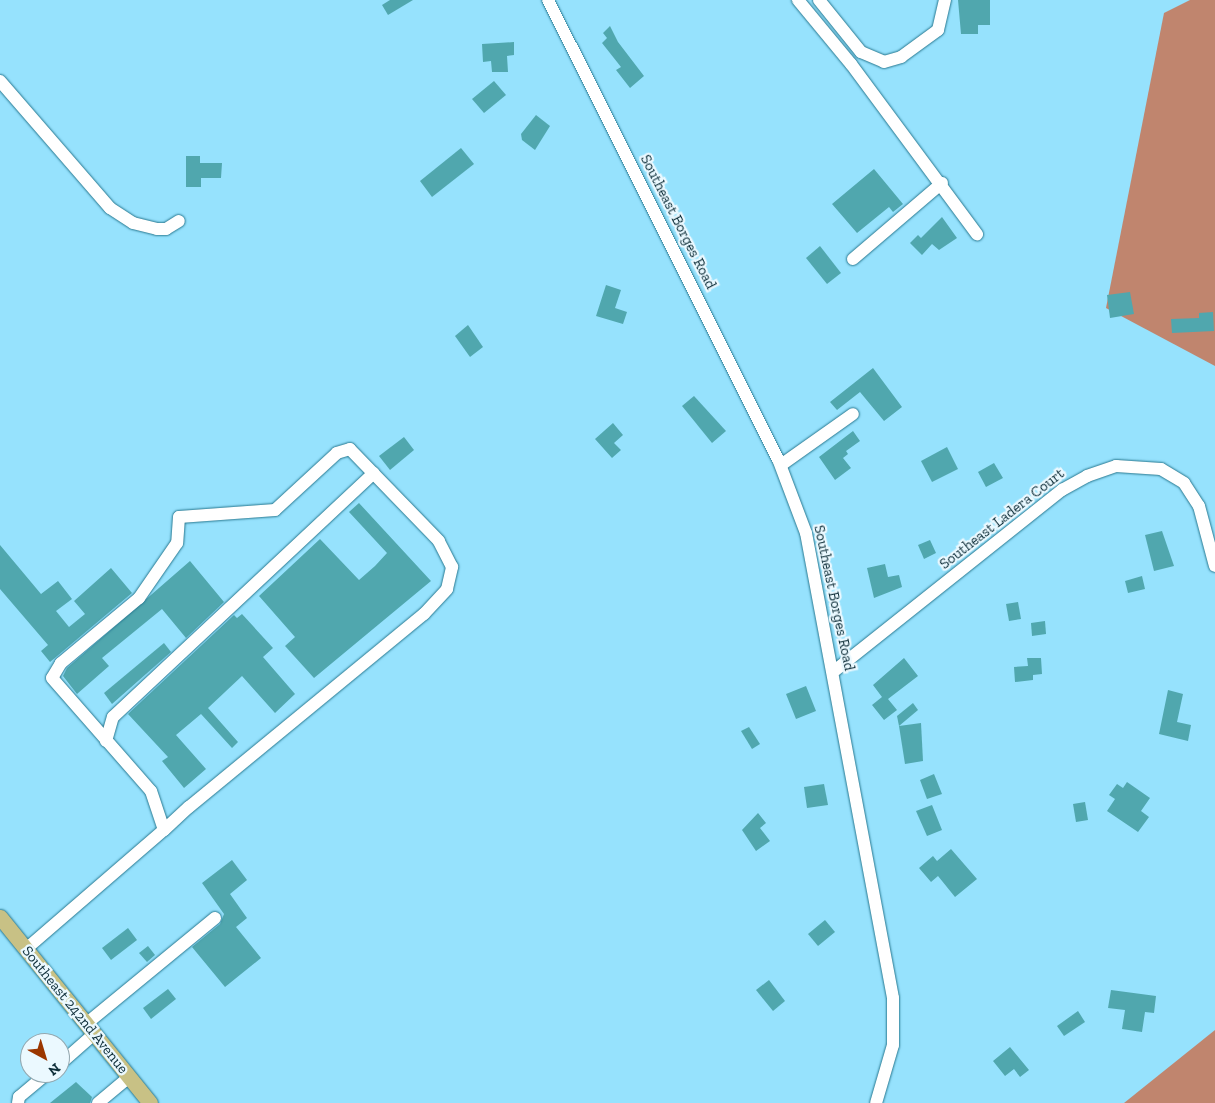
<!DOCTYPE html>
<style>
body{margin:0}
#map{position:relative;width:1215px;height:1103px;overflow:hidden;background:#96e2fd;font-family:"Zilla Slab",serif}
div>[style]{position:absolute}
.forest>*{inset:0;background:#c0856e}
.building>*{inset:0;background:#50a7ae}
.roads{filter:drop-shadow(0 0 1px #287890) drop-shadow(0 0 1px #287890)}
.minor>*{height:12px;margin:-6px;padding:0 6px;transform-origin:6px;border-radius:6px;background:#fff}
.major>*{height:15px;margin:-7.5px;padding:0 7.5px;transform-origin:7.5px;border-radius:7.5px;background:#c8c185}
span{translate:-50% -50%;white-space:nowrap;text-align:center;line-height:1.15;-webkit-text-stroke:4.5px #ebf9ff;paint-order:stroke}
.street-label{font-size:15px;color:#0e2e39}
.north{position:absolute;left:20px;top:1033px;width:50px;height:50px;box-sizing:border-box;background:#ebf9ff;border:1px solid #93a8b0;border-radius:50%;rotate:141deg;font-size:14px;font-weight:700;line-height:20px;text-align:center;color:#0e2e39}
.north::after{content:'';display:block;margin:auto;width:18px;height:22px;background:#9b3700;clip-path:polygon(50% 0,100% 100%,50% 72%,0 100%)}
</style>
<div id="map">
<div class="forest">
<div style="clip-path:polygon(1190px 0,1215px 0,1215px 366px,1106px 308px,1164px 13px)"></div>
<div style="clip-path:polygon(1215px 1030px,1215px 1103px,1124px 1103px)"></div>
</div>
<div class="building">
<div style="clip-path:polygon(390px 0,413px 0,388px 15px,382px 5px)"></div>
<div style="clip-path:polygon(958px 0,990px 0,990px 25px,978px 25px,978px 34px,961px 34px)"></div>
<div style="clip-path:polygon(610px 26px,618px 42px,644px 76px,630px 88px,616px 70px,621px 67px,602px 43px,607px 38px,603px 33px)"></div>
<div style="clip-path:polygon(514px 42px,514px 55px,507px 56px,508px 72px,492px 72px,491px 61px,483px 62px,482px 44px)"></div>
<div style="clip-path:polygon(494px 81px,506px 95px,484px 113px,472px 99px)"></div>
<div style="clip-path:polygon(536px 115px,550px 126px,535px 150px,522px 140px,521px 134px)"></div>
<div style="clip-path:polygon(461px 148px,474px 164px,432px 197px,420px 181px)"></div>
<div style="clip-path:polygon(186px 156px,200px 156px,200px 163px,222px 163px,221px 178px,201px 178px,201px 187px,186px 187px)"></div>
<div style="clip-path:polygon(874px 169px,903px 204px,893px 212px,889px 207px,857px 233px,832px 204px)"></div>
<div style="clip-path:polygon(942px 217px,957px 238px,939px 250px,932px 244px,922px 255px,910px 243px,918px 235px,921px 238px)"></div>
<div style="clip-path:polygon(820px 246px,841px 273px,827px 284px,806px 258px)"></div>
<div style="clip-path:polygon(606px 285px,621px 290px,615px 308px,627px 312px,623px 324px,596px 316px)"></div>
<div style="clip-path:polygon(1130px 292px,1134px 314px,1110px 318px,1107px 295px)"></div>
<div style="clip-path:polygon(1213px 312px,1214px 331px,1172px 333px,1171px 319px,1199px 318px,1199px 313px)"></div>
<div style="clip-path:polygon(468px 325px,483px 347px,470px 357px,455px 336px)"></div>
<div style="clip-path:polygon(873px 368px,902px 407px,884px 421px,860px 392px,837px 410px,830px 402px)"></div>
<div style="clip-path:polygon(694px 396px,726px 431px,712px 443px,682px 406px)"></div>
<div style="clip-path:polygon(613px 423px,623px 435px,614px 443px,621px 450px,612px 458px,595px 439px)"></div>
<div style="clip-path:polygon(853px 431px,860px 441px,846px 451px,848px 454px,843px 458px,851px 468px,835px 480px,819px 457px)"></div>
<div style="clip-path:polygon(404px 437px,414px 450px,390px 470px,379px 456px)"></div>
<div style="clip-path:polygon(947px 447px,958px 469px,932px 482px,921px 461px)"></div>
<div style="clip-path:polygon(994px 463px,1003px 478px,986px 487px,978px 472px)"></div>
<div style="clip-path:polygon(359px 503px,431px 581px,314px 678px,285px 646px,295px 637px,259px 596px,320px 539px,359px 580px,375px 566px,387px 553px,349px 512px)"></div>
<div style="clip-path:polygon(1162px 531px,1174px 566px,1154px 571px,1145px 535px)"></div>
<div style="clip-path:polygon(930px 540px,936px 553px,924px 559px,918px 545px)"></div>
<div style="clip-path:polygon(0 545px,41px 594px,58px 581px,72px 599px,56px 611px,69px 627px,85px 614px,74px 601px,111px 568px,132px 593px,50px 662px,41px 651px,48px 645px,0 589px)"></div>
<div style="clip-path:polygon(190px 561px,224px 602px,186px 638px,162px 609px,102px 658px,109px 666px,77px 694px,63px 676px,67px 668px)"></div>
<div style="clip-path:polygon(885px 564px,888px 577px,899px 575px,902px 587px,874px 598px,867px 568px)"></div>
<div style="clip-path:polygon(1142px 576px,1145px 589px,1128px 593px,1125px 581px)"></div>
<div style="clip-path:polygon(1018px 602px,1021px 619px,1009px 621px,1006px 604px)"></div>
<div style="clip-path:polygon(242px 614px,273px 648px,263px 657px,295px 694px,275px 713px,242px 676px,208px 708px,238px 742px,232px 748px,201px 714px,176px 735px,206px 769px,184px 788px,162px 761px,168px 757px,128px 714px,234px 615px,237px 618px)"></div>
<div style="clip-path:polygon(1045px 621px,1046px 634px,1032px 636px,1031px 623px)"></div>
<div style="clip-path:polygon(164px 643px,171px 652px,112px 704px,104px 693px)"></div>
<div style="clip-path:polygon(904px 658px,918px 676px,888px 699px,897px 710px,884px 720px,872px 705px,882px 697px,873px 685px)"></div>
<div style="clip-path:polygon(1027px 658px,1041px 658px,1042px 674px,1033px 675px,1033px 680px,1015px 682px,1014px 667px,1028px 666px)"></div>
<div style="clip-path:polygon(806px 686px,816px 711px,796px 719px,786px 694px)"></div>
<div style="clip-path:polygon(1168px 690px,1183px 694px,1177px 722px,1191px 725px,1188px 741px,1159px 734px)"></div>
<div style="clip-path:polygon(913px 703px,918px 710px,899px 726px,897px 716px)"></div>
<div style="clip-path:polygon(921px 723px,923px 761px,905px 764px,899px 726px)"></div>
<div style="clip-path:polygon(749px 727px,760px 744px,752px 749px,741px 731px)"></div>
<div style="clip-path:polygon(934px 774px,942px 794px,927px 799px,920px 780px)"></div>
<div style="clip-path:polygon(1127px 782px,1150px 798px,1141px 811px,1149px 817px,1138px 832px,1107px 811px,1115px 799px,1109px 795px,1117px 784px,1123px 788px)"></div>
<div style="clip-path:polygon(824px 784px,828px 805px,807px 808px,804px 787px)"></div>
<div style="clip-path:polygon(1085px 802px,1088px 820px,1076px 822px,1073px 804px)"></div>
<div style="clip-path:polygon(932px 805px,942px 830px,927px 836px,916px 811px)"></div>
<div style="clip-path:polygon(758px 813px,766px 823px,760px 828px,770px 841px,756px 851px,742px 830px)"></div>
<div style="clip-path:polygon(951px 849px,977px 879px,955px 897px,938px 876px,931px 882px,919px 868px,933px 856px,937px 861px)"></div>
<div style="clip-path:polygon(232px 860px,247px 880px,230px 894px,247px 918px,236px 927px,261px 958px,225px 987px,192px 947px,220px 924px,224px 914px,202px 883px)"></div>
<div style="clip-path:polygon(825px 920px,835px 932px,818px 946px,808px 934px)"></div>
<div style="clip-path:polygon(128px 928px,137px 940px,111px 960px,102px 948px)"></div>
<div style="clip-path:polygon(148px 946px,155px 955px,147px 962px,139px 953px)"></div>
<div style="clip-path:polygon(769px 980px,785px 1001px,773px 1011px,756px 990px)"></div>
<div style="clip-path:polygon(168px 989px,176px 999px,151px 1019px,143px 1008px)"></div>
<div style="clip-path:polygon(1111px 990px,1156px 996px,1154px 1013px,1145px 1012px,1142px 1032px,1122px 1029px,1125px 1010px,1108px 1008px)"></div>
<div style="clip-path:polygon(1078px 1011px,1085px 1022px,1064px 1036px,1057px 1026px)"></div>
<div style="clip-path:polygon(1010px 1047px,1029px 1070px,1020px 1077px,1014px 1069px,1005px 1076px,993px 1061px)"></div>
<div style="clip-path:polygon(76px 1082px,92px 1097px,90px 1103px,50px 1103px)"></div>
</div>
<div class="roads">
<div class="minor">
<div style="left:548px;top:0;width:513px;rotate:63.39deg"></div>
<div style="left:778px;top:459px;width:79px;rotate:69.3deg"></div>
<div style="left:806px;top:533px;width:473px;rotate:79.4deg"></div>
<div style="left:893px;top:998px;width:47px;rotate:90deg"></div>
<div style="left:893px;top:1045px;width:60px;rotate:106.3deg"></div>
<div style="left:798px;top:0;width:83px;rotate:50.4deg"></div>
<div style="left:851px;top:64px;width:212px;rotate:53.5deg"></div>
<div style="left:819px;top:0;width:67px;rotate:51.1deg"></div>
<div style="left:861px;top:52px;width:25px;rotate:23deg"></div>
<div style="left:884px;top:62px;width:18px;rotate:-16deg"></div>
<div style="left:901px;top:57px;width:46px;rotate:-36.1deg"></div>
<div style="left:938px;top:30px;width:31px;rotate:-77deg"></div>
<div style="left:0;top:81px;width:168px;rotate:49.1deg"></div>
<div style="left:110px;top:208px;width:27px;rotate:33deg"></div>
<div style="left:133px;top:223px;width:25px;rotate:14deg"></div>
<div style="left:157px;top:229px;width:9px"></div>
<div style="left:166px;top:229px;width:15px;rotate:-32deg"></div>
<div style="left:853px;top:259px;width:117px;rotate:-40.5deg"></div>
<div style="left:781px;top:465px;width:88px;rotate:-35.3deg"></div>
<div style="left:833px;top:672px;width:293px;rotate:-38.5deg"></div>
<div style="left:1062px;top:490px;width:29px;rotate:-29deg"></div>
<div style="left:1087px;top:476px;width:31px;rotate:-19deg"></div>
<div style="left:1116px;top:466px;width:45px;rotate:3.8deg"></div>
<div style="left:1161px;top:469px;width:27px;rotate:31deg"></div>
<div style="left:1184px;top:483px;width:27px;rotate:57deg"></div>
<div style="left:1199px;top:506px;width:62px;rotate:75.1deg"></div>
<div style="left:106px;top:741px;width:25px;rotate:-74deg"></div>
<div style="left:113px;top:717px;width:357px;rotate:-43.1deg"></div>
<div style="left:26px;top:949px;width:182px;rotate:-40.8deg"></div>
<div style="left:164px;top:830px;width:34px;rotate:-43deg"></div>
<div style="left:189px;top:807px;width:304px;rotate:-39.4deg"></div>
<div style="left:424px;top:614px;width:34px;rotate:-47deg"></div>
<div style="left:447px;top:589px;width:23px;rotate:-77deg"></div>
<div style="left:452px;top:567px;width:29px;rotate:-117deg"></div>
<div style="left:439px;top:541px;width:128px;rotate:-134.1deg"></div>
<div style="left:350px;top:449px;width:14px;rotate:163deg"></div>
<div style="left:337px;top:453px;width:84px;rotate:137.4deg"></div>
<div style="left:275px;top:510px;width:96px;rotate:175.8deg"></div>
<div style="left:179px;top:517px;width:26px;rotate:94deg"></div>
<div style="left:177px;top:543px;width:67px;rotate:124.6deg"></div>
<div style="left:139px;top:598px;width:102px;rotate:140.2deg"></div>
<div style="left:61px;top:663px;width:17px;rotate:121deg"></div>
<div style="left:52px;top:678px;width:150px;rotate:48.8deg"></div>
<div style="left:151px;top:791px;width:41px;rotate:71.6deg"></div>
<div style="left:86px;top:1024px;width:167px;rotate:-39.4deg"></div>
<div style="left:60px;top:1064px;width:45px;rotate:-41.4deg"></div>
<div style="left:18px;top:1103px;width:6px;rotate:-81deg"></div>
<div style="left:19px;top:1097px;width:38px;rotate:-40deg"></div>
<div style="left:98px;top:1103px;width:40px;rotate:-40deg"></div>
</div>
<div class="major">
<div style="left:0;top:917px;width:239px;rotate:51.1deg"></div>
</div>
</div>
<div class="street-label">
<span style="left:678px;top:222px;rotate:63deg">Southeast Borges Road</span>
<span style="left:1002px;top:519px;rotate:-38deg">Southeast Ladera Court</span>
<span style="left:834px;top:598px;rotate:78deg">Southeast Borges Road</span>
<span style="left:75px;top:1010px;rotate:51deg">Southeast 242nd Avenue</span>
</div>
<div class="north">N</div>
</div>
